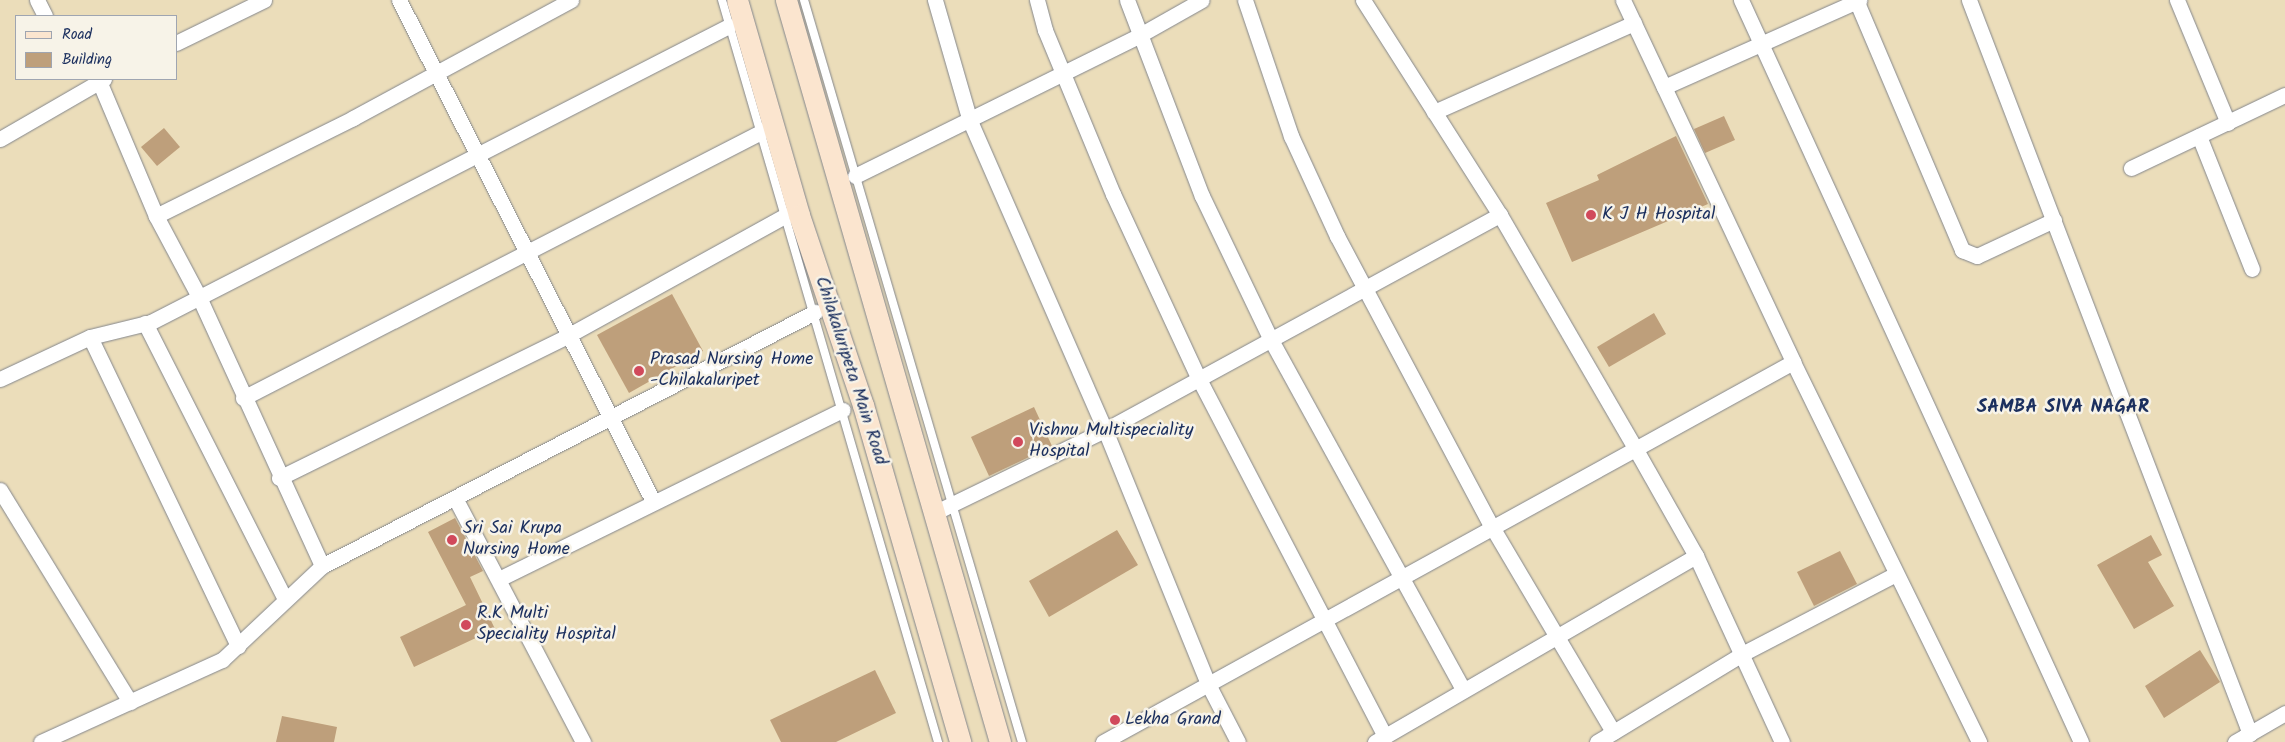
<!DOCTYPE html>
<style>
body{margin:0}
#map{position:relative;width:2285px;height:742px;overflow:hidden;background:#ebddba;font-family:Kalam,sans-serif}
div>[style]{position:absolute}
.building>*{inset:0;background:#be9f7b}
.roads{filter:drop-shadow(0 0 1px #83868c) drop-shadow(0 0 1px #83868c)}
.lane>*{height:8px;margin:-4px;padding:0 4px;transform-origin:4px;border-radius:4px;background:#fff}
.street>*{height:15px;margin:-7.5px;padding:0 7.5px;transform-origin:7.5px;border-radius:7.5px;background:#fff}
.secondary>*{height:21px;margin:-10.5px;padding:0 10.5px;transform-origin:10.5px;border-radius:10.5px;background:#fbe5cf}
.dots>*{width:14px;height:14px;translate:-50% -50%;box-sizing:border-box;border:2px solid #f7f3e8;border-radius:50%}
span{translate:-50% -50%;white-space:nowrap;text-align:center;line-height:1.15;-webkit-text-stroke:5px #f7f3e8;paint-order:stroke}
.poi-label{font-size:18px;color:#1b2f5e}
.left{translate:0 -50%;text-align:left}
.street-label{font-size:18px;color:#1b2f5e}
.neighbourhood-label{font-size:19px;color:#1b2f5e;font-weight:700}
.legend{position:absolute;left:15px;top:15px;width:162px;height:65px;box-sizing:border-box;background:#f7f3e8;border:1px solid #9fa5b1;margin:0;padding:6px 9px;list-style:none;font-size:15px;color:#1b2f5e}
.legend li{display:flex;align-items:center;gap:10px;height:25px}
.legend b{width:25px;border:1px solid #9fa5b1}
</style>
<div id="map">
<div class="building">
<div style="clip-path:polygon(1724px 116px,1735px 140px,1705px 153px,1694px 129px)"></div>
<div style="clip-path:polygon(164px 128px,180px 147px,157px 166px,141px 147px)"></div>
<div style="clip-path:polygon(1676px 136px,1708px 204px,1572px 262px,1546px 203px,1599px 180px,1597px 175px)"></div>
<div style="clip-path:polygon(672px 294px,703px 351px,629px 393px,597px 335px)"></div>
<div style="clip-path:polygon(1654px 313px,1666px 334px,1609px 367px,1597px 347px)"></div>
<div style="clip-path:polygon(1034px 407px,1052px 446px,989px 476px,971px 437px)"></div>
<div style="clip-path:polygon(455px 518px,483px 571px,470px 577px,495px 629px,414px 667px,400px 637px,466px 605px,428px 532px)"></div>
<div style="clip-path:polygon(1117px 530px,1138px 565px,1049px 617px,1029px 581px)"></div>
<div style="clip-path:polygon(2151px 535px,2162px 555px,2148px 562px,2174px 606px,2134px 629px,2097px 565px)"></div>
<div style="clip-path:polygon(1840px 551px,1857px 584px,1814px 606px,1797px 572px)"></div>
<div style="clip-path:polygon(2200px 650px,2220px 682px,2164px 718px,2145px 686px)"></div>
<div style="clip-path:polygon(875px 670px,896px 713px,836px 742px,781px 742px,770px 720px)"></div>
<div style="clip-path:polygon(282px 716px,337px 727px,334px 742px,276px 742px)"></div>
</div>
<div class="roads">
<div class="lane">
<div style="left:722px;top:0;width:773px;rotate:73.77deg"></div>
<div style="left:804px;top:0;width:773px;rotate:73.63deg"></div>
</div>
<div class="street">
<div style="left:37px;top:0;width:18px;rotate:63deg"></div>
<div style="left:399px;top:0;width:562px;rotate:63.12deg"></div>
<div style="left:935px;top:0;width:126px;rotate:73.9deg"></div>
<div style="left:970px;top:121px;width:337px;rotate:66.4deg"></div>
<div style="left:1105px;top:430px;width:274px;rotate:67.9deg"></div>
<div style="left:1208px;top:684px;width:65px;rotate:62.7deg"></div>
<div style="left:1037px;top:0;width:31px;rotate:75deg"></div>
<div style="left:1045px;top:30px;width:178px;rotate:67.5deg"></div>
<div style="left:1113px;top:194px;width:204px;rotate:65.1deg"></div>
<div style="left:1199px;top:379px;width:403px;rotate:62.5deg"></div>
<div style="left:1127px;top:0;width:210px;rotate:69.1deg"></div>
<div style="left:1202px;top:196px;width:160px;rotate:64.4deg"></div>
<div style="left:1271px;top:340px;width:398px;rotate:61.2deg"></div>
<div style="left:1245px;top:0;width:144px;rotate:71.3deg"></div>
<div style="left:1291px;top:136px;width:110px;rotate:65.3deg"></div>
<div style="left:1337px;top:236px;width:330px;rotate:62deg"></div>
<div style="left:1492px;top:527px;width:238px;rotate:59.4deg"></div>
<div style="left:1363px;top:0;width:255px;rotate:57.5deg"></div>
<div style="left:1500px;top:215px;width:269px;rotate:59.9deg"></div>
<div style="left:1635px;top:448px;width:124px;rotate:60.5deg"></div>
<div style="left:1696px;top:556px;width:205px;rotate:65.2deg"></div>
<div style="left:1623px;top:0;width:400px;rotate:64.8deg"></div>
<div style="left:1793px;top:362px;width:423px;rotate:63.9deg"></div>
<div style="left:1741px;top:0;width:816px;rotate:65.38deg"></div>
<div style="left:1856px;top:0;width:272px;rotate:67deg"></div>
<div style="left:1962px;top:250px;width:16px;rotate:22deg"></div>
<div style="left:1977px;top:256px;width:85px;rotate:-25.1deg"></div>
<div style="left:1969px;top:0;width:786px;rotate:69.05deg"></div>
<div style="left:2177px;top:0;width:133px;rotate:67.5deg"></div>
<div style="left:176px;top:43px;width:98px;rotate:-26deg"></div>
<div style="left:99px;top:81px;width:147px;rotate:67.1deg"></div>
<div style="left:156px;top:216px;width:92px;rotate:62deg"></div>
<div style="left:199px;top:297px;width:296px;rotate:65.4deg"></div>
<div style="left:1664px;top:87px;width:214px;rotate:-24deg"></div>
<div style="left:1434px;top:112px;width:219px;rotate:-24deg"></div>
<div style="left:2199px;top:136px;width:143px;rotate:68.3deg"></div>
<div style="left:0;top:139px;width:120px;rotate:-30deg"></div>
<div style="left:2131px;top:168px;width:170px;rotate:-25.4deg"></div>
<div style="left:855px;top:176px;width:316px;rotate:-26.3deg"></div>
<div style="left:1138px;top:36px;width:73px;rotate:-29.4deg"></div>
<div style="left:156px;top:216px;width:220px;rotate:-26.4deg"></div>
<div style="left:353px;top:118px;width:248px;rotate:-28.4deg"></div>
<div style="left:145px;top:323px;width:307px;rotate:63.1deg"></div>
<div style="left:90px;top:337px;width:343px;rotate:64.4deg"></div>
<div style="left:0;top:379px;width:99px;rotate:-25deg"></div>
<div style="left:90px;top:337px;width:63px;rotate:-13.8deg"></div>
<div style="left:151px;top:322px;width:649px;rotate:-27.12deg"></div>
<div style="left:243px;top:398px;width:585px;rotate:-27.18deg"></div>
<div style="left:279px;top:478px;width:323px;rotate:-26.2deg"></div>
<div style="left:569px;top:335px;width:248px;rotate:-28.9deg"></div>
<div style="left:0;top:490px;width:249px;rotate:58.5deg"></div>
<div style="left:455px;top:498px;width:276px;rotate:62.3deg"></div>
<div style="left:936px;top:512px;width:188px;rotate:-25.9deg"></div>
<div style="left:1105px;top:430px;width:450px;rotate:-28.6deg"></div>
<div style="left:499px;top:579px;width:383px;rotate:-26.2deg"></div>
<div style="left:41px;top:742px;width:199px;rotate:-24.4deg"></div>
<div style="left:222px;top:660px;width:137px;rotate:-43.2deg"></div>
<div style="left:322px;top:566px;width:555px;rotate:-27.26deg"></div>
<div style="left:1103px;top:742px;width:788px;rotate:-28.84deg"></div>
<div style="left:1375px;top:742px;width:371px;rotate:-30.1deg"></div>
<div style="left:1597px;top:742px;width:172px;rotate:-31.2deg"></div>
<div style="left:1744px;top:653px;width:171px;rotate:-27.5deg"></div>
<div style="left:2235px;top:742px;width:58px;rotate:-30.1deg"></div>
</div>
<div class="secondary">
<div style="left:737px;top:0;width:224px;rotate:73.9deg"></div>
<div style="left:799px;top:215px;width:200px;rotate:71.4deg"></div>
<div style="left:863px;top:405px;width:351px;rotate:73.9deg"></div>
<div style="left:786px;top:0;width:772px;rotate:73.91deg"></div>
</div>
</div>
<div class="dots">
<div style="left:1591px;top:215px;background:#d1495b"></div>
<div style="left:639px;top:371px;background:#d1495b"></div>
<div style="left:1018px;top:442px;background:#d1495b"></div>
<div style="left:452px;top:540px;background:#d1495b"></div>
<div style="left:466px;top:625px;background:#d1495b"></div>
<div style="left:1115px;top:720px;background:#d1495b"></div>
</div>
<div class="poi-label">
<span class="left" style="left:1602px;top:215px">K J H Hospital</span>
<span class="left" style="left:650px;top:371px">Prasad Nursing Home<br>-Chilakaluripet</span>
<span class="left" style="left:1029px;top:442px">Vishnu Multispeciality<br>Hospital</span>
<span class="left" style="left:463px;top:540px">Sri Sai Krupa<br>Nursing Home</span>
<span class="left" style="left:477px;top:625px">R.K Multi<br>Speciality Hospital</span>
<span class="left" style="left:1125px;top:720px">Lekha Grand</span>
</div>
<div class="street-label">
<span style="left:850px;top:371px;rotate:72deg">Chilakaluripeta Main Road</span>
</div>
<div class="neighbourhood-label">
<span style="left:2063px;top:408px">SAMBA SIVA NAGAR</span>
</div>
<ul class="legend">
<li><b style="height:6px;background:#fbe5cf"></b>Road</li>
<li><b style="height:14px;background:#be9f7b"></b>Building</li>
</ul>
</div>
